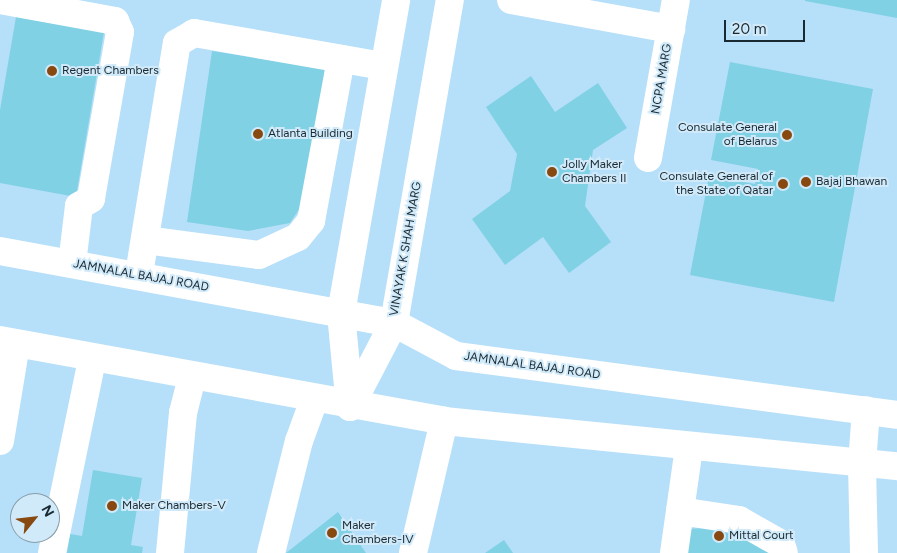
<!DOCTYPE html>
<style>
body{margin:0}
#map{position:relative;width:897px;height:553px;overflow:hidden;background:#b6dff9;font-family:Figtree,sans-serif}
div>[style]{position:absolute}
.building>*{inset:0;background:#81d1e5}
.minor>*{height:28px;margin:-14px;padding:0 14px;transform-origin:14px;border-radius:14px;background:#fff}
.dots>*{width:14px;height:14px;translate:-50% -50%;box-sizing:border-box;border:2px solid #d1eaf9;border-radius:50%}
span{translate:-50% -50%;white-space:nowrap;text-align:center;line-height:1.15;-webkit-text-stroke:4px #d1eaf9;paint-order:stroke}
.poi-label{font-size:12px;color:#192932}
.left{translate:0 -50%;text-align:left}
.right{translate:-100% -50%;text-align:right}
.street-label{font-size:12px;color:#192932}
.north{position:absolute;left:10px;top:493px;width:50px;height:50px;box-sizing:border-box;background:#d1eaf9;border:1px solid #879da9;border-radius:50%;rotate:61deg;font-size:14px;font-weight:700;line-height:20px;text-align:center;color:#192932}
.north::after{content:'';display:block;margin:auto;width:18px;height:22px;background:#884910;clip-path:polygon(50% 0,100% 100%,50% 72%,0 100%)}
.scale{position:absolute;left:724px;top:20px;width:81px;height:22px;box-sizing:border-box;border:2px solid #192932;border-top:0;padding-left:6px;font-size:15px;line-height:18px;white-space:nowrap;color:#192932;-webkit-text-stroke:4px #d1eaf9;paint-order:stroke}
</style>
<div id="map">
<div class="building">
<div style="clip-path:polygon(805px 0,897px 0,897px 18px,805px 1px)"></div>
<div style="clip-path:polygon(16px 17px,104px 32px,76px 197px,0 183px,0 110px)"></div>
<div style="clip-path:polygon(212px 51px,325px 69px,306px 199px,290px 223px,248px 231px,187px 222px)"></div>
<div style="clip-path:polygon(730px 62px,873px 89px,834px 302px,690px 275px,709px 176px,755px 184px,758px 169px,711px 160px)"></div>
<div style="clip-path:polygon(531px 76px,555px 112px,598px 83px,627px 128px,593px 150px,585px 206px,611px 242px,569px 273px,543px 237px,505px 265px,472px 219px,510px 191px,517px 154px,486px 107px)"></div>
<div style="clip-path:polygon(93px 470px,142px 478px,131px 545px,143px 547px,142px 553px,67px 553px,70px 534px,82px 536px)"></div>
<div style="clip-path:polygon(338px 512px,366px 553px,286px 553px)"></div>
<div style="clip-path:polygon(739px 527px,776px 553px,681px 553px,680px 529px)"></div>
<div style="clip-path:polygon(504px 540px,513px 553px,485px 553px)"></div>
</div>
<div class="minor">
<div style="left:0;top:0;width:117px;rotate:10.3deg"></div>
<div style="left:115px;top:21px;width:12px;rotate:66deg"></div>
<div style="left:120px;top:32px;width:169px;rotate:99.9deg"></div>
<div style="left:91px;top:199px;width:14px;rotate:150deg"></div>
<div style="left:79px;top:206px;width:58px;rotate:96.9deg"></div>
<div style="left:511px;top:0;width:163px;rotate:10.3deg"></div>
<div style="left:648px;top:158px;width:160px;rotate:-80deg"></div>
<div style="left:145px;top:240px;width:115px;rotate:7.5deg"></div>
<div style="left:259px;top:255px;width:43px;rotate:-24.8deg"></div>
<div style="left:298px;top:237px;width:21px;rotate:-51deg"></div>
<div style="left:311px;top:221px;width:165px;rotate:-79.5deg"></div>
<div style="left:0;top:251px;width:401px;rotate:10.4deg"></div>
<div style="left:394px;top:323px;width:70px;rotate:28deg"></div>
<div style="left:456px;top:356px;width:445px;rotate:7.6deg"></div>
<div style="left:139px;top:274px;width:234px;rotate:-80.7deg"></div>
<div style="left:177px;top:43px;width:20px;rotate:-30deg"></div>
<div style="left:194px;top:33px;width:193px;rotate:9.9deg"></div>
<div style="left:0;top:340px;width:451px;rotate:10.3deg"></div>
<div style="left:444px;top:421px;width:455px;rotate:5.7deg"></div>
<div style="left:350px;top:407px;width:95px;rotate:-62.4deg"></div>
<div style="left:394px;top:323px;width:328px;rotate:-80.2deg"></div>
<div style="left:350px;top:407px;width:94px;rotate:-95.5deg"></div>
<div style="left:341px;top:313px;width:318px;rotate:-80deg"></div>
<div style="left:0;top:441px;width:98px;rotate:-80.6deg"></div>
<div style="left:680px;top:511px;width:60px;rotate:8.7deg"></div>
<div style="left:739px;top:520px;width:48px;rotate:29.7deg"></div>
<div style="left:781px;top:544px;width:9px;rotate:72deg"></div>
<div style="left:52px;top:553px;width:198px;rotate:-78.3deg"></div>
<div style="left:170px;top:553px;width:141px;rotate:-84.7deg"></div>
<div style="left:183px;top:413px;width:36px;rotate:-76deg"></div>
<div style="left:271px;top:553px;width:115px;rotate:-76deg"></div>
<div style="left:299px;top:441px;width:44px;rotate:-69.9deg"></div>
<div style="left:413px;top:553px;width:136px;rotate:-76.8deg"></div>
<div style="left:674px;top:553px;width:106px;rotate:-81.9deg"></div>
<div style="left:864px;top:553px;width:89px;rotate:-91.3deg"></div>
<div style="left:862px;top:464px;width:54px;rotate:-85.8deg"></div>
</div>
<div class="dots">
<div style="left:52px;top:71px;background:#884910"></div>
<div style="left:258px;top:134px;background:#884910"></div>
<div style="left:787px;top:135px;background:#884910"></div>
<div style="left:552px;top:172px;background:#884910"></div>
<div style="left:806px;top:182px;background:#884910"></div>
<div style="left:783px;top:184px;background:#884910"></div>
<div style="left:112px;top:506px;background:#884910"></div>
<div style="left:332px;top:533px;background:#884910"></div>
<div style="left:719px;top:536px;background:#884910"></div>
</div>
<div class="poi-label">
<span class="left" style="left:62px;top:71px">Regent Chambers</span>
<span class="right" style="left:777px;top:135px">Consulate General<br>of Belarus</span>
<span class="left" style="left:268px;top:134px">Atlanta Building</span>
<span class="left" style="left:562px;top:172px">Jolly Maker<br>Chambers II</span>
<span class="right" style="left:773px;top:184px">Consulate General of<br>the State of Qatar</span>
<span class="left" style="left:816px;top:182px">Bajaj Bhawan</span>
<span class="left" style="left:122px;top:506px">Maker Chambers-V</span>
<span class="left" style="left:342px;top:533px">Maker<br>Chambers-IV</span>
<span class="left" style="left:729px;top:536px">Mittal Court</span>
</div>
<div class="street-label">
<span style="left:662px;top:79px;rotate:-80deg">NCPA MARG</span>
<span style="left:406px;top:249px;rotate:-80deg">VINAYAK K SHAH MARG</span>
<span style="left:141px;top:276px;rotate:10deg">JAMNALAL BAJAJ ROAD</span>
<span style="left:532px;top:366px;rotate:8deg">JAMNALAL BAJAJ ROAD</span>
</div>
<div class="north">N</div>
<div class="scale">20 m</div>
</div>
